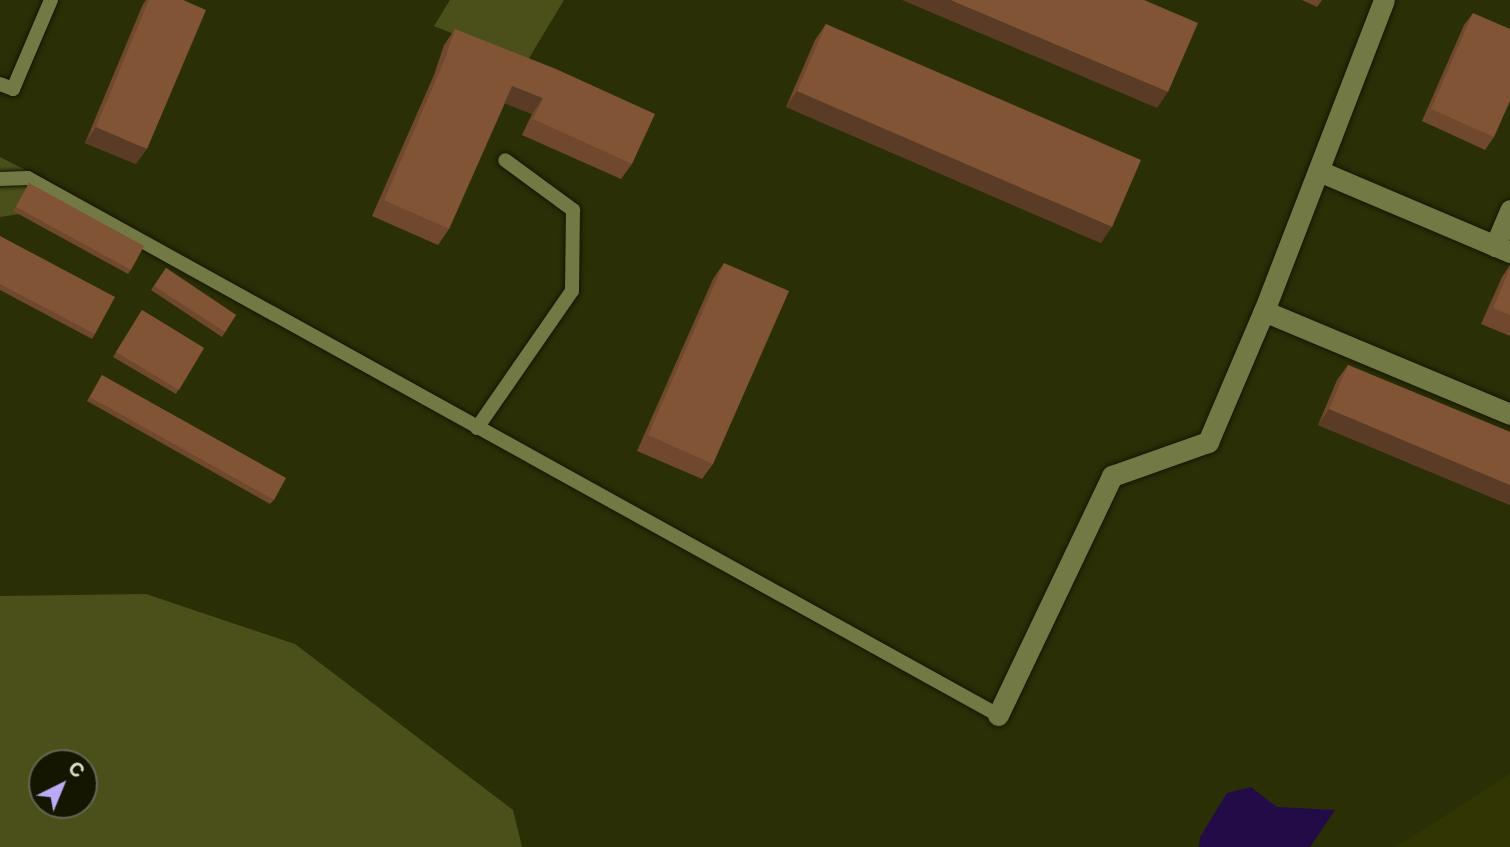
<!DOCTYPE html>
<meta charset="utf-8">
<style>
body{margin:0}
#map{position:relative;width:1510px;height:847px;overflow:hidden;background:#2b2f06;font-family:Inter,sans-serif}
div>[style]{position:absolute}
.built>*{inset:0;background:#313503}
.green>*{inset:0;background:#4b501b}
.water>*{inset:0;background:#220b46}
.roads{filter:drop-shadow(0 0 2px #141600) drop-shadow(0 0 2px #141600)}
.lane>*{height:14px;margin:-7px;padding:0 7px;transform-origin:7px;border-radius:7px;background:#727944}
.street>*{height:21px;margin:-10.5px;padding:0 10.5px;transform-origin:10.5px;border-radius:10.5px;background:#727944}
.wall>*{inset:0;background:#6f482e}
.shaded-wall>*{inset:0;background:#5a3b25}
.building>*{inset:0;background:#815435}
span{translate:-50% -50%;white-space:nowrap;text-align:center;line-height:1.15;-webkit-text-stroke:5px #141602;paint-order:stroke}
.north{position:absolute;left:28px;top:749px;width:70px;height:70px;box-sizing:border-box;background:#141602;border:2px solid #63664f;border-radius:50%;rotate:43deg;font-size:19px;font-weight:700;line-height:28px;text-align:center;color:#dadfc3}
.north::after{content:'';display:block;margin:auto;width:24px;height:32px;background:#bcaaf6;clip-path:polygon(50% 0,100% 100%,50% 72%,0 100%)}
</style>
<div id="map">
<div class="built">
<div style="clip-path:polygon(1510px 774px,1510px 847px,1396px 847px)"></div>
</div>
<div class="green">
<div style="clip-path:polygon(450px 0,564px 0,526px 63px,434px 26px)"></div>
<div style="clip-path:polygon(0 157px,33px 174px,27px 213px,0 217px)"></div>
<div style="clip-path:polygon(evenodd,146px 594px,295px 644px,513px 810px,522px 847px,0 847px,0 596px,146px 594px,42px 763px,84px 763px,84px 805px,42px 805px,42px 763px)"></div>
</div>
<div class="water">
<div style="clip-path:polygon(1251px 787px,1277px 807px,1335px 810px,1310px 847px,1199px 847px,1200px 837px,1227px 793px)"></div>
</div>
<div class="roads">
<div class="lane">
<div style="left:0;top:84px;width:14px;rotate:21deg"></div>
<div style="left:13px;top:89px;width:97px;rotate:-66.9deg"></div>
<div style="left:0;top:179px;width:28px;rotate:-2deg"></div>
<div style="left:28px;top:178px;width:1109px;rotate:28.97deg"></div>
<div style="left:477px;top:428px;width:167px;rotate:-55.3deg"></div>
<div style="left:572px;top:291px;width:81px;rotate:-89.3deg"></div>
<div style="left:573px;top:210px;width:84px;rotate:-143.7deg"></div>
</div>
<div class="street">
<div style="left:1319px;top:171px;width:207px;rotate:23deg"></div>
<div style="left:1495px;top:246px;width:39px;rotate:-67deg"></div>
<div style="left:1264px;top:311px;width:267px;rotate:22.7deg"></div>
<div style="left:998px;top:715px;width:265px;rotate:-64.5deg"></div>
<div style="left:1112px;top:476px;width:102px;rotate:-19.5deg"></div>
<div style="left:1208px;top:442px;width:142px;rotate:-66.9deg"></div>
<div style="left:1264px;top:311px;width:333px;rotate:-68.9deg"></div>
</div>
</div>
<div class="wall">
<div style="clip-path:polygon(146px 0,183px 0,136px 164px,85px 143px,143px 4px)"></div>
<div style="clip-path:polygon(1302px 0,1322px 0,1317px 7px)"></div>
<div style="clip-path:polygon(1473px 13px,1494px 137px,1485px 150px,1422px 121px,1464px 25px)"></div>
<div style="clip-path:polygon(826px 24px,1101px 243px,786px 107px,815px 40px)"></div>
<div style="clip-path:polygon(455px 29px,632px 164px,621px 179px,522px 135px,532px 114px,505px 103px,449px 229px,438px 245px,372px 216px,434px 75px,444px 45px)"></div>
<div style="clip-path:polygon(29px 183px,131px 270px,128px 274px,13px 211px)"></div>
<div style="clip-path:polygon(0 236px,95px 334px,92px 339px,0 290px)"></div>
<div style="clip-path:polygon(724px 263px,713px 464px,702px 479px,637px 451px,713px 279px)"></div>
<div style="clip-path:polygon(1510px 265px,1510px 336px,1481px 324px,1502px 277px)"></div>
<div style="clip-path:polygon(166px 268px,236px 315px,222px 337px,151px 290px)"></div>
<div style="clip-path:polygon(142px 310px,204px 348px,176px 394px,113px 357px)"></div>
<div style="clip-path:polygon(1348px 365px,1510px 432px,1510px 505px,1318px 425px,1337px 380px)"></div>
<div style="clip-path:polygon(102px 375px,274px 500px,270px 504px,87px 401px)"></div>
</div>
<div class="shaded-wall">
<div style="clip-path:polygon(902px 0,950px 0,1168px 92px,1157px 108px)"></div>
<div style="clip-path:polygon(512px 86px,543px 98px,532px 114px,501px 102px)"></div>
<div style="clip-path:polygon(797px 91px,1112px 227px,1101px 243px,786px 107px)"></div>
<div style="clip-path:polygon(96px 127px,147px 149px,136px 164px,85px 143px)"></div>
<div style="clip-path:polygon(1329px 409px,1510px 485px,1510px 505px,1318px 425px)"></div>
</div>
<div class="building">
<div style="clip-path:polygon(149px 0,183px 0,206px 10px,147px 149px,96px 127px)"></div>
<div style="clip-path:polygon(950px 0,1144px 0,1198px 23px,1168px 92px)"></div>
<div style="clip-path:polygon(1473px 13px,1510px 29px,1510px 101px,1494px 137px,1431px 109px)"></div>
<div style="clip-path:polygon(826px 24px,1141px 160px,1112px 227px,797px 91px)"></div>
<div style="clip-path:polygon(455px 29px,556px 69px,655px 114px,632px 164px,533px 119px,543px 98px,512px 86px,449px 229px,384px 200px,445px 59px)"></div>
<div style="clip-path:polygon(29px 183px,144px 246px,131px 270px,16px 207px)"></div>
<div style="clip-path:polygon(0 236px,115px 297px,95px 334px,0 284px)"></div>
<div style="clip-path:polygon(724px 263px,789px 291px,713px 464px,648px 435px)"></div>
<div style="clip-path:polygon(166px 268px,236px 315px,225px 332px,154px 286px)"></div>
<div style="clip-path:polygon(1510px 268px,1510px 315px,1493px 308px)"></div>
<div style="clip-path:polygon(142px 310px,204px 348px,179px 390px,116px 352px)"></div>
<div style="clip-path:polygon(1348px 365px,1510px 432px,1510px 485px,1329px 409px)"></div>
<div style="clip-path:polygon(102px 375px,286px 478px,274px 500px,90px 397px)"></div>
</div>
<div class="north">С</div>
</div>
